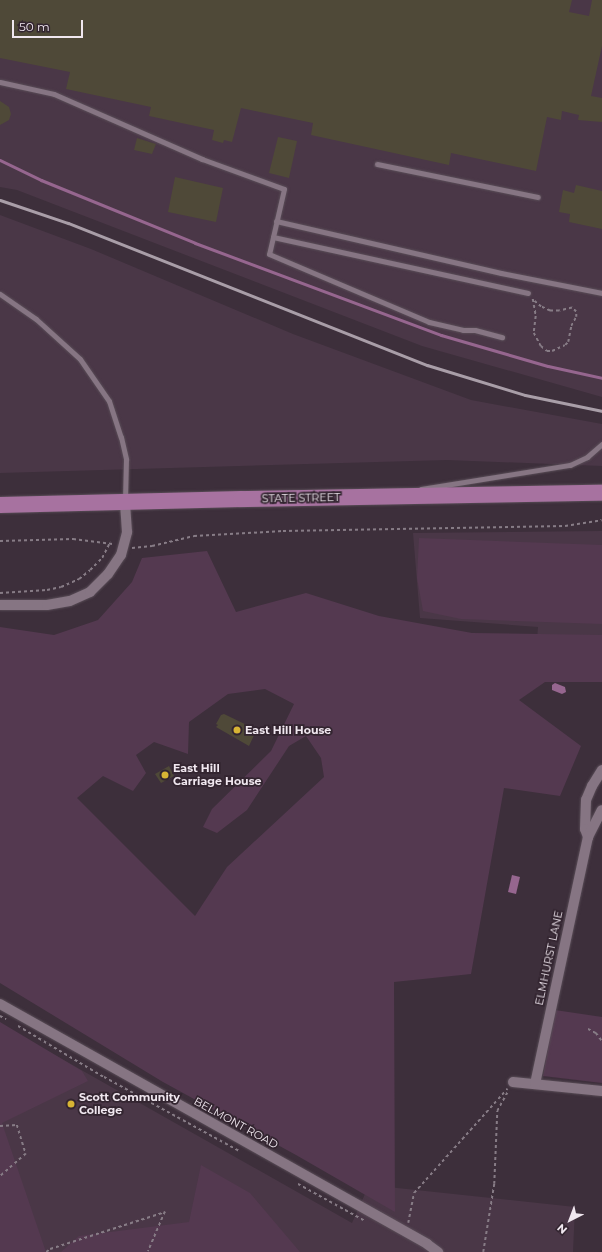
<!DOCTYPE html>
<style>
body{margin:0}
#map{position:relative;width:602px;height:1252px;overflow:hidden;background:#3d2f3b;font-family:Montserrat,sans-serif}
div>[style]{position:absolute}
.built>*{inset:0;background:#4a3747}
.green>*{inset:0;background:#543950}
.water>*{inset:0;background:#96668f}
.stream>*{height:3px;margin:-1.5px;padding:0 1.5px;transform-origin:1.5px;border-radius:1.5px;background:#96668f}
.building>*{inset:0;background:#4f4938}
.path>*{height:1.5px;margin-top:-0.75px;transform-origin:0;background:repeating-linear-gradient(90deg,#877c86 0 3px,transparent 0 6px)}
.roads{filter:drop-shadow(0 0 1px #594d57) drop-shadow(0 0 1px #594d57)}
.service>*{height:5px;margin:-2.5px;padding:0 2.5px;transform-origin:2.5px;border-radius:2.5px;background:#867583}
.minor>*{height:10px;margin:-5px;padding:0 5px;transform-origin:5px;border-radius:5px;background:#867583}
.primary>*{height:16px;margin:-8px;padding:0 8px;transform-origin:8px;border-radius:8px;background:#a772a0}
.rail>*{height:3px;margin:-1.5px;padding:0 1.5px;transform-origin:1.5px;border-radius:1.5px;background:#a99ea8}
.dots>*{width:11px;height:11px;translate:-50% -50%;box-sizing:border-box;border:2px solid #332530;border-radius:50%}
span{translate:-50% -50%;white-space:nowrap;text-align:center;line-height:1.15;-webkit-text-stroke:3.5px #332530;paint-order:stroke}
.street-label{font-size:11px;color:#f0e7ef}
.poi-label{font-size:11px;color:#f0e7ef;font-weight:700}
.left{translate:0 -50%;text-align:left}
.north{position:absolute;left:550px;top:1200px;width:40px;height:40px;-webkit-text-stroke:3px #332530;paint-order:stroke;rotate:222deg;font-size:11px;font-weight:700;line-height:16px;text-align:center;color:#f0e7ef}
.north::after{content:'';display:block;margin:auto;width:14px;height:18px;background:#f0e7ef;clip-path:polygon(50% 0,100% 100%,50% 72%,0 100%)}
.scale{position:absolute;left:12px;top:20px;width:71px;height:18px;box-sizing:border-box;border:2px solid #f0e7ef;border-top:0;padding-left:5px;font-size:12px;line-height:14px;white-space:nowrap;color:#f0e7ef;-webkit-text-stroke:3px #332530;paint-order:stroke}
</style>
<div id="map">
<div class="built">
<div style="clip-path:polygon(0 0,602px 0,602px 397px,422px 346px,17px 190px,0 187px)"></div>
<div style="clip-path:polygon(0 215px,91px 249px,293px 334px,471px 400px,602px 424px,602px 466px,447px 460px,0 473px)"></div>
<div style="clip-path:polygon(602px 531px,602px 643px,537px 639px,538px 627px,420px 618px,413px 533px)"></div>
<div style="clip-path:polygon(0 1024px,352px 1223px,369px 1185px,575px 1207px,573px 1252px,0 1252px)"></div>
</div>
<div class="green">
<div style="clip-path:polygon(419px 538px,602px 545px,602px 624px,461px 619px,423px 611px,417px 578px)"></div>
<div style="clip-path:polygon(evenodd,207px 551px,236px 612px,306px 593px,379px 616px,472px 633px,602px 635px,602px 682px,545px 682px,519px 700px,581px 746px,560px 796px,504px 788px,471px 974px,394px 982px,395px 1212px,296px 1155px,163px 1082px,0 983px,0 627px,54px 635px,98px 620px,132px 582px,142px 558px,207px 551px,265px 689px,294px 704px,271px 751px,212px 809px,203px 827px,217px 833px,247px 810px,289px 746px,306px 736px,321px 758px,324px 777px,227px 867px,195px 916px,77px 798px,103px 776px,133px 791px,146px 773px,136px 755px,154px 742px,188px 754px,189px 722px,228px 694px,265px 689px)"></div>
<div style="clip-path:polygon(555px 1010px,602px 1017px,602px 1083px,543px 1076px)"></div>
<div style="clip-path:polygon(0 1022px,82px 1071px,88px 1081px,2px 1123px,46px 1252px,0 1252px)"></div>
<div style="clip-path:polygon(201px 1165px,250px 1193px,300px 1252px,61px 1252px,79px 1236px,189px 1222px)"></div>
</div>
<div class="water">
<div style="clip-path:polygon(555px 683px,565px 687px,566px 692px,562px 694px,552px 690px,552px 685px)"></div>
<div style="clip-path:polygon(512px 875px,520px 877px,516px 894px,508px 892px)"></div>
</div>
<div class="stream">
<div style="left:0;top:160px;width:46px;rotate:26deg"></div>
<div style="left:41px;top:180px;width:166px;rotate:22.2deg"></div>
<div style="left:195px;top:243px;width:263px;rotate:20.5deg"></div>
<div style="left:441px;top:335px;width:111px;rotate:16.2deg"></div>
<div style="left:548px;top:366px;width:55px;rotate:12.5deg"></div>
</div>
<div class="building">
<div style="clip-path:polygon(0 0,572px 0,569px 12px,589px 16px,592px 0,602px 0,602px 46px,591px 96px,602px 98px,602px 122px,578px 120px,579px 115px,562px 111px,561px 120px,547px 117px,536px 171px,451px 153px,449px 165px,311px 135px,313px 123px,241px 108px,232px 142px,224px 140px,223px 143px,212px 140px,214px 130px,149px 116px,151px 107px,66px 89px,70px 72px,0 58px)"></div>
<div style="clip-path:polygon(0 101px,9px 107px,11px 114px,9px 120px,0 125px)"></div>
<div style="clip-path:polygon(278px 137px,297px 141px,289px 178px,269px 173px)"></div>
<div style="clip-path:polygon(137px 138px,156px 144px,152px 154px,134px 150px)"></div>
<div style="clip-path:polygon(175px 177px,223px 188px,216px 222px,168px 212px)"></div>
<div style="clip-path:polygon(576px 185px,602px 191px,602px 229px,569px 222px,570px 214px,559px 212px,563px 190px,574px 193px)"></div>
<div style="clip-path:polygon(224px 714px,251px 727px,250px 728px,256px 731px,249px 746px,216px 727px,218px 725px,216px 724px,221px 715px)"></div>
<div style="clip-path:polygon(169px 766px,174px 776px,161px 783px,155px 774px)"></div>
</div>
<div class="path">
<div style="left:533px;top:299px;width:17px;rotate:80deg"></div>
<div style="left:536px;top:316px;width:17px;rotate:97deg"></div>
<div style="left:534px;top:333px;width:15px;rotate:62deg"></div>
<div style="left:541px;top:346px;width:8px;rotate:40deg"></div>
<div style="left:547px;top:351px;width:5px"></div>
<div style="left:552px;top:351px;width:14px;rotate:-25deg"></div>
<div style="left:565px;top:345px;width:4px;rotate:-45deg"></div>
<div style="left:568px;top:342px;width:16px;rotate:-79deg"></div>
<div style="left:571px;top:326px;width:10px;rotate:-61deg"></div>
<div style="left:576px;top:317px;width:5px;rotate:-90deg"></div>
<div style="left:576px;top:312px;width:6px;rotate:-135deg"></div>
<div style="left:572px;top:308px;width:13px;rotate:167deg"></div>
<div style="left:559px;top:311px;width:9px;rotate:180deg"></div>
<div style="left:550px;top:311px;width:10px;rotate:-156deg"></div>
<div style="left:541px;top:307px;width:9px;rotate:-139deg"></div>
<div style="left:0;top:541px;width:73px;rotate:-1.6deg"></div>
<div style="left:73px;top:539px;width:40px;rotate:7.1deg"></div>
<div style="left:132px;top:548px;width:20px;rotate:-6deg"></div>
<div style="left:152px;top:546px;width:43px;rotate:-13.4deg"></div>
<div style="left:194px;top:536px;width:89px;rotate:-3.2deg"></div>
<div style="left:283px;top:531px;width:282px;rotate:-1deg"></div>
<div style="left:565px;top:526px;width:37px;rotate:-9deg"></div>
<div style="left:0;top:593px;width:47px;rotate:-3.7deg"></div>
<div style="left:47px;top:590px;width:14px;rotate:-12deg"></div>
<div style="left:61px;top:587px;width:20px;rotate:-24deg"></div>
<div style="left:79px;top:579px;width:14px;rotate:-39deg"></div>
<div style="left:90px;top:570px;width:17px;rotate:-45deg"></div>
<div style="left:102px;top:558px;width:18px;rotate:-63deg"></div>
<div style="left:0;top:1016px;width:7px;rotate:27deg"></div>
<div style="left:18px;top:1026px;width:100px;rotate:30.7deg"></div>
<div style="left:104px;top:1077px;width:154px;rotate:28.7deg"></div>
<div style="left:588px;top:1029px;width:9px;rotate:27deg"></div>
<div style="left:596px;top:1033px;width:10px;rotate:53deg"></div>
<div style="left:0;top:1126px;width:17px;rotate:-3deg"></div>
<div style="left:17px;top:1125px;width:30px;rotate:73deg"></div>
<div style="left:26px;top:1154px;width:35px;rotate:139deg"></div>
<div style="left:298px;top:1184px;width:77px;rotate:28.9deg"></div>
<div style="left:408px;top:1223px;width:31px;rotate:-79deg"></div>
<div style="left:414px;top:1193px;width:140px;rotate:-48.2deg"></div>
<div style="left:46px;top:1252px;width:5px;rotate:-37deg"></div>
<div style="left:50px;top:1249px;width:121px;rotate:-17.8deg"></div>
<div style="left:165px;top:1212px;width:43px;rotate:113deg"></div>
<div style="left:483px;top:1252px;width:69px;rotate:-80.8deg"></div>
<div style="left:494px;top:1184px;width:73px;rotate:-87.6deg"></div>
<div style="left:497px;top:1111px;width:23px;rotate:-61deg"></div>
</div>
<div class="roads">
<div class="service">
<div style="left:0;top:82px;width:55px;rotate:12.5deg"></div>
<div style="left:54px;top:94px;width:162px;rotate:23.7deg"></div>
<div style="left:202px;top:159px;width:87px;rotate:20.1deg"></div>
<div style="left:284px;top:189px;width:49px;rotate:102.9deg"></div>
<div style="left:273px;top:237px;width:261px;rotate:12.4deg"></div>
<div style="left:377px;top:164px;width:164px;rotate:11.6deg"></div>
<div style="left:276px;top:221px;width:231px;rotate:13deg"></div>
<div style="left:501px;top:273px;width:103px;rotate:11.2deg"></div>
<div style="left:273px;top:237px;width:17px;rotate:103deg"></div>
<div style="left:269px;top:254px;width:174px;rotate:23deg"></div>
<div style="left:429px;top:322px;width:35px;rotate:13deg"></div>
<div style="left:463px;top:330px;width:12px"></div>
<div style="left:475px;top:330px;width:28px;rotate:15deg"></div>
<div style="left:0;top:294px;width:44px;rotate:34.8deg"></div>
<div style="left:36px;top:319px;width:59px;rotate:42.3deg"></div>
<div style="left:80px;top:359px;width:51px;rotate:55.4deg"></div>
<div style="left:109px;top:401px;width:38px;rotate:72deg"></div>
<div style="left:121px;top:437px;width:23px;rotate:77deg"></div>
<div style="left:126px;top:459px;width:40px;rotate:91.4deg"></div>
<div style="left:421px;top:489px;width:151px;rotate:-9.2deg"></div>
<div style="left:570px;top:465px;width:19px;rotate:-25deg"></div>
<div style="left:587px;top:457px;width:20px;rotate:-41deg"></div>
</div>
<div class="minor">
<div style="left:0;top:605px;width:47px"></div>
<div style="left:47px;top:605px;width:23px;rotate:-10deg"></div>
<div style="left:70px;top:601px;width:22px;rotate:-24deg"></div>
<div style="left:90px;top:592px;width:25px;rotate:-45deg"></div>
<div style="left:108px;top:574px;width:23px;rotate:-56deg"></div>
<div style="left:121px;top:555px;width:24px;rotate:-75deg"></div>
<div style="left:127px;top:532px;width:29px;rotate:-94deg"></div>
<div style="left:602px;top:770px;width:19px;rotate:122deg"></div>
<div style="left:592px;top:786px;width:15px;rotate:113deg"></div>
<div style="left:586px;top:800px;width:29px;rotate:92deg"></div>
<div style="left:585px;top:829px;width:9px;rotate:69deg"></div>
<div style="left:588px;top:837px;width:30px;rotate:-63deg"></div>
<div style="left:0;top:1004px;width:490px;rotate:29.3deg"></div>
<div style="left:427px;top:1244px;width:14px;rotate:36deg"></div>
<div style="left:513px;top:1082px;width:89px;rotate:5.8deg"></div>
<div style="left:535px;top:1084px;width:253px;rotate:-77.9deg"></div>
</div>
<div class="primary">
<div style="left:0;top:505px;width:242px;rotate:-1.4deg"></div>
<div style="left:242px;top:499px;width:360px;rotate:-1deg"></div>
</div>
</div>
<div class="rail">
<div style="left:0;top:200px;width:72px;rotate:18.7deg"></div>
<div style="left:68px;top:223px;width:386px;rotate:21.6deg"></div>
<div style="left:427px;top:365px;width:102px;rotate:17deg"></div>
<div style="left:525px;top:395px;width:79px;rotate:11.7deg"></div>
</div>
<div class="dots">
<div style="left:237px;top:730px;background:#d7b434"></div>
<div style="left:165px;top:775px;background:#d7b434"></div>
<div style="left:71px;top:1104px;background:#d7b434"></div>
</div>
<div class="street-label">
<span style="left:301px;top:498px;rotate:-1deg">STATE STREET</span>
<span style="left:549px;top:958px;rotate:-78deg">ELMHURST LANE</span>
<span style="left:236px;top:1123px;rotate:29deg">BELMONT ROAD</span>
</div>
<div class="poi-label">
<span class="left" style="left:245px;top:730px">East Hill House</span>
<span class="left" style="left:173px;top:775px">East Hill<br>Carriage House</span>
<span class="left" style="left:79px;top:1104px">Scott Community<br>College</span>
</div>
<div class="north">N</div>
<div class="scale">50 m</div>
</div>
